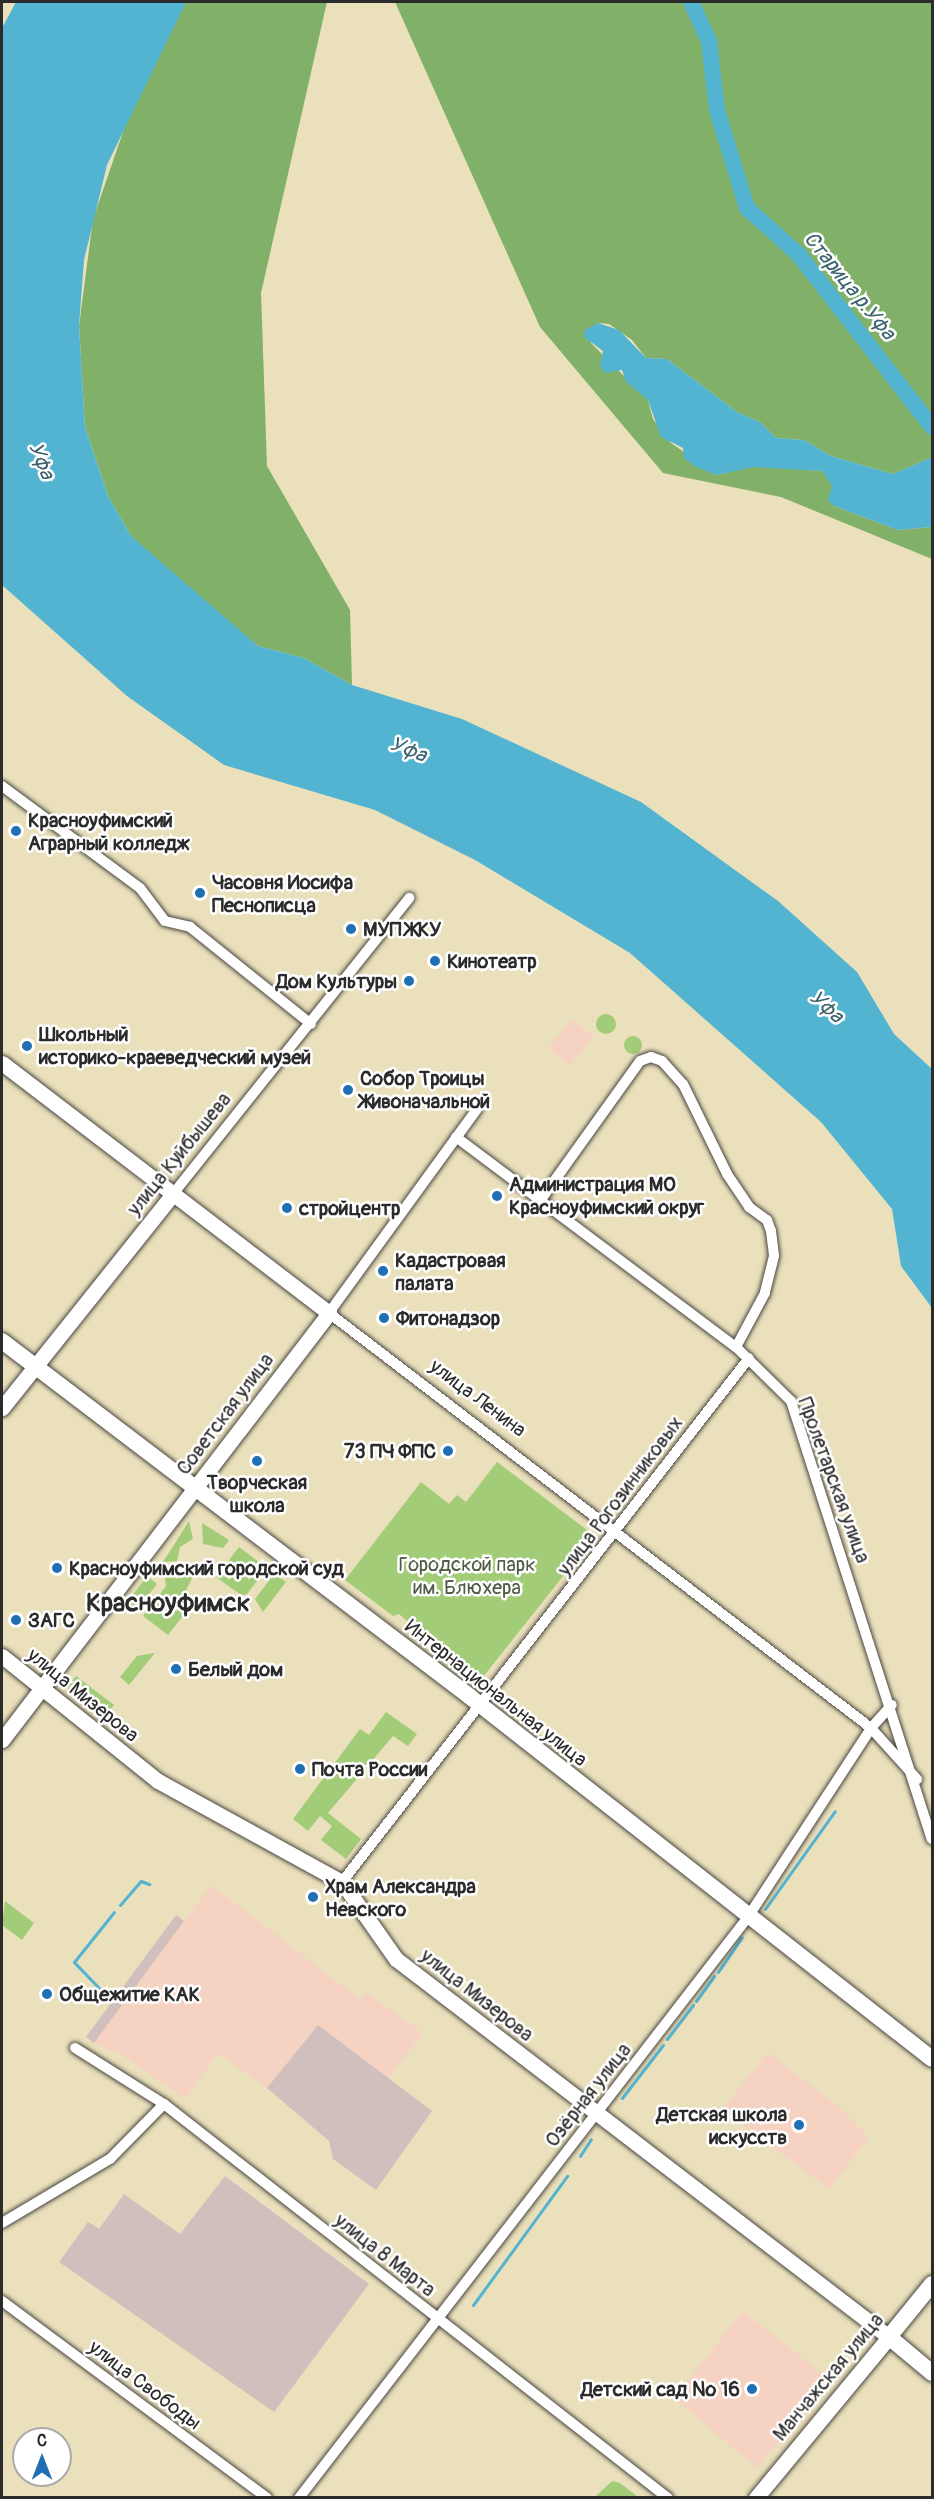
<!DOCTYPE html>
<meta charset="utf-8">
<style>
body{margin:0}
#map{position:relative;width:934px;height:2499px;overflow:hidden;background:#ebe0bc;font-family:Pangolin,sans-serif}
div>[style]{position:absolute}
.built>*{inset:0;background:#f6d2c3}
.industrial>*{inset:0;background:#d1bfbd}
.green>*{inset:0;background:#a2cc77}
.round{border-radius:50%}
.forest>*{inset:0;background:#81b068}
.water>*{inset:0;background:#53b4d1}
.stream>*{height:3px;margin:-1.5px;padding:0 1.5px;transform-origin:1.5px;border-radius:1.5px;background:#53b4d1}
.river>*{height:16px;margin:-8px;padding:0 8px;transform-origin:8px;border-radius:8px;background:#53b4d1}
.roads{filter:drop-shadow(0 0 2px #484641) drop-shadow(0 0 2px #484641)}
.street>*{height:10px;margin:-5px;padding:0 5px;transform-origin:5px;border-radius:5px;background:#fff}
.secondary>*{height:15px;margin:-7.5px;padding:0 7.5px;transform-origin:7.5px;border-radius:7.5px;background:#fff}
.primary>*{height:16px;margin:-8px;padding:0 8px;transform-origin:8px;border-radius:8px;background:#fff}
.dots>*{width:16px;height:16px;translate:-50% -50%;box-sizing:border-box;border:3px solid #fff;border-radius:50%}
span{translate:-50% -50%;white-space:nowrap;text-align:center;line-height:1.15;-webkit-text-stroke:5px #fff;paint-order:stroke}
.poi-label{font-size:20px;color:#2b2b2b;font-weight:700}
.left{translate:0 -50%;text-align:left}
.right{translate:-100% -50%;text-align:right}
.street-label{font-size:20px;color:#2b2b2b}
.park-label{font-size:20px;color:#4f5b42}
.water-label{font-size:21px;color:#3b626d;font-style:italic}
.district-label{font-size:26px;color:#2b2b2b;font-weight:700}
.frame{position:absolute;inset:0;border:3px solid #2b2b2b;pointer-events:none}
.north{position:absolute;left:12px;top:2427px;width:60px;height:60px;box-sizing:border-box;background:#fff;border:2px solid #aaa;border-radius:50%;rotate:0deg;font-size:16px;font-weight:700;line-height:24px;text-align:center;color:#2b2b2b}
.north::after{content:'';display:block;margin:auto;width:21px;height:27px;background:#1f6fb2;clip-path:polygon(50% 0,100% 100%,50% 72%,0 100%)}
</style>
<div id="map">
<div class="built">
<div style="clip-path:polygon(572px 1019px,594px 1037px,570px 1066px,548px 1048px)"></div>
<div style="clip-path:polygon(211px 1885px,360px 1999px,366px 1992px,423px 2033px,388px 2079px,318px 2025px,267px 2088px,218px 2053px,185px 2099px,122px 2055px,94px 2043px)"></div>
<div style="clip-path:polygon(768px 2052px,844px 2111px,869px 2138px,829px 2189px,722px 2110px)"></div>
<div style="clip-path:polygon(743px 2311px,830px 2380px,757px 2468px,674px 2398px)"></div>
</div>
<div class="industrial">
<div style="clip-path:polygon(176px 1915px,184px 1921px,94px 2043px,86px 2037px)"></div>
<div style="clip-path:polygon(318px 2025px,432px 2111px,376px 2190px,333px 2159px,329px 2141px,267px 2088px)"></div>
<div style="clip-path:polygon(225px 2176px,369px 2284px,274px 2412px,59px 2262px,88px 2222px,99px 2229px,124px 2194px,180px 2234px)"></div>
</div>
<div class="green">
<div class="round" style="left:596px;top:1014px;width:20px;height:20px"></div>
<div class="round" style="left:624px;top:1036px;width:18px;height:18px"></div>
<div style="clip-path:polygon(497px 1462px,595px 1536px,479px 1682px,404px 1625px,407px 1621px,399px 1614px,393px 1616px,345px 1580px,421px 1482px,449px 1504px,457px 1495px,466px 1502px)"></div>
<div style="clip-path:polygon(189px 1521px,193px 1539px,180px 1547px,177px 1561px,163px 1562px)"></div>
<div style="clip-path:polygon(202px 1523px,229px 1540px,223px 1548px,203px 1544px)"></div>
<div style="clip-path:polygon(239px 1547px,267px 1568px,247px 1594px,241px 1595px,216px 1577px)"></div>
<div style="clip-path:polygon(174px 1569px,193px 1576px,181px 1601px,189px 1608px,168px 1635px,143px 1616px,166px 1586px,164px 1573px)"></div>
<div style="clip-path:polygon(274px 1574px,286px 1582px,263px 1612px,255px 1599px)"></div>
<div style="clip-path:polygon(147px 1576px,157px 1584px,135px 1612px,125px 1605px)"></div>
<div style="clip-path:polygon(155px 1653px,129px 1685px,120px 1677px,137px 1656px)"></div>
<div style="clip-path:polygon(76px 1676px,114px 1705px,105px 1717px,67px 1688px)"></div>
<div style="clip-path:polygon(386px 1712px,417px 1734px,408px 1746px,393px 1736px,328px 1813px,361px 1839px,346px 1859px,321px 1840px,332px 1826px,320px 1816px,308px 1831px,293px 1819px,360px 1729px,369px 1735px)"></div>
<div style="clip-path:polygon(5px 1901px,34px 1923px,22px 1940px,2px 1925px)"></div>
<div style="clip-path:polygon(612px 2481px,620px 2483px,638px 2497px,595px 2497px)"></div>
</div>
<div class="forest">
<div style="clip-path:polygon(186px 2px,327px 2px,261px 293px,267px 466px,350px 610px,352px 685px,304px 658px,258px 646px,170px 574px,131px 536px,108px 496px,85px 427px,79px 326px,93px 219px,133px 103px)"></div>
<div style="clip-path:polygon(395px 2px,932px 2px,932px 457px,893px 474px,831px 456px,804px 440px,776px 438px,760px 422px,737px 412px,667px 359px,646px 358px,632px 340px,609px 324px,598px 323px,591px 343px,648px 400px,653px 419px,671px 443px,717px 475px,754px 466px,822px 471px,833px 486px,834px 506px,898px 530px,932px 527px,932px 559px,781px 497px,663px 473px,540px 327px)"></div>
</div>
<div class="water">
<div style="clip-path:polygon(16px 2px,186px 2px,107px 165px,84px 260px,79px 326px,85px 427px,108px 496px,131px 536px,258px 646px,304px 658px,352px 685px,462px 719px,641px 802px,778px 901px,857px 972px,894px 1034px,932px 1069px,932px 1308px,901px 1266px,892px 1209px,821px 1122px,630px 953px,475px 860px,375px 810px,224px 765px,127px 696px,2px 585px,2px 28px)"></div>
<div style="clip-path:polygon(598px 323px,619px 330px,646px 358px,667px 359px,737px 412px,760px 422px,776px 438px,804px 440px,831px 456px,893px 474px,932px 457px,932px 527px,898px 530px,834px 506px,828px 500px,832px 486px,822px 471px,754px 467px,717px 475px,696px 467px,684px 458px,683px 448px,661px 437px,648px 400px,626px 382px,622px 370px,605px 373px,600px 366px,603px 351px,584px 337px,585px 330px)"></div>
</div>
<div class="stream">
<div style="left:120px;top:1905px;width:32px;rotate:-49deg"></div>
<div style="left:141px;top:1881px;width:9px;rotate:21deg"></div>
<div style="left:765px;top:1909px;width:120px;rotate:-54.5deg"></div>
<div style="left:718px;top:1972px;width:42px;rotate:-55.6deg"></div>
<div style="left:99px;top:1988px;width:36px;rotate:-134deg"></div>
<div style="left:74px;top:1962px;width:64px;rotate:-51.3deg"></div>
<div style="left:696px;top:2001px;width:31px;rotate:-54deg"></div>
<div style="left:667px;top:2039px;width:43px;rotate:-52.6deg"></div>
<div style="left:622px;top:2098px;width:67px;rotate:-52.3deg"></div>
<div style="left:580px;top:2156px;width:20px;rotate:-57deg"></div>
<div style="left:473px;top:2305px;width:160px;rotate:-53.9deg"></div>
</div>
<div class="river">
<div style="left:691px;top:2px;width:43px;rotate:65.2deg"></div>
<div style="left:709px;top:41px;width:69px;rotate:83.4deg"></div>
<div style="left:717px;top:110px;width:102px;rotate:73deg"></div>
<div style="left:747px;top:208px;width:70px;rotate:42.1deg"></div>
<div style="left:799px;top:255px;width:217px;rotate:52.3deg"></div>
</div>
<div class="roads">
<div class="street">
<div style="left:2px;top:786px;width:172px;rotate:36.5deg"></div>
<div style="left:140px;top:888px;width:41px;rotate:52.9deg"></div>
<div style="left:165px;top:921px;width:26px;rotate:13deg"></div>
<div style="left:190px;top:927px;width:155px;rotate:38.7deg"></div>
<div style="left:477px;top:1109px;width:252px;rotate:126deg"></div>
<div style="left:329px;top:1313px;width:683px;rotate:37.44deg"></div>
<div style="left:871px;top:1728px;width:69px;rotate:48deg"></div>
<div style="left:456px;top:1137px;width:350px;rotate:36.9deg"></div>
<div style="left:736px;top:1347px;width:77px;rotate:44.5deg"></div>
<div style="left:791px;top:1401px;width:460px;rotate:72.2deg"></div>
<div style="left:173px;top:1194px;width:379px;rotate:-51.4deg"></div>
<div style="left:542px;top:1198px;width:168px;rotate:-54.4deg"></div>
<div style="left:640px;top:1061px;width:12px;rotate:-20deg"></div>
<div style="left:651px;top:1057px;width:12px;rotate:20deg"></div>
<div style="left:662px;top:1061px;width:31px;rotate:48deg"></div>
<div style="left:683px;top:1084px;width:100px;rotate:63.9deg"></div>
<div style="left:727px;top:1174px;width:40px;rotate:56deg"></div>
<div style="left:749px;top:1207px;width:22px;rotate:36deg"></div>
<div style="left:767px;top:1220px;width:12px;rotate:70deg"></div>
<div style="left:771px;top:1231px;width:25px;rotate:83deg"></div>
<div style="left:774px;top:1256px;width:38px;rotate:104deg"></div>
<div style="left:765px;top:1293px;width:61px;rotate:118.2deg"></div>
<div style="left:342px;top:1882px;width:663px;rotate:-52.16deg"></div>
<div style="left:75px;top:2048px;width:105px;rotate:32.2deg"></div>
<div style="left:164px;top:2104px;width:640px;rotate:38.02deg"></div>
<div style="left:2px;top:2223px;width:126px;rotate:-30.7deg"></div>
<div style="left:110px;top:2159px;width:77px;rotate:-45.5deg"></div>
<div style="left:2px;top:2301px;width:330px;rotate:36.6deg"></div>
<div style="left:299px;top:2498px;width:734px;rotate:-52.3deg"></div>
<div style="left:748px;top:1917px;width:225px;rotate:-56.9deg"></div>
<div style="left:871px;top:1728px;width:31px;rotate:-48deg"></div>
</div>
<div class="secondary">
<div style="left:2px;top:1063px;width:412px;rotate:37.4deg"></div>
<div style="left:329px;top:1313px;width:538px;rotate:127.45deg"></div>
<div style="left:2px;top:1408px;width:274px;rotate:-51.4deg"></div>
<div style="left:2px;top:1656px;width:200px;rotate:38.7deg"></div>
<div style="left:158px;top:1781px;width:210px;rotate:28.8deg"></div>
<div style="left:342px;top:1882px;width:94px;rotate:55deg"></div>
<div style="left:396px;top:1959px;width:621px;rotate:37.48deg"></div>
<div style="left:889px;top:2337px;width:209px;rotate:129.6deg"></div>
</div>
<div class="primary">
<div style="left:2px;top:1341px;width:587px;rotate:37.24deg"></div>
<div style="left:469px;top:1696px;width:588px;rotate:38.1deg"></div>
<div style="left:932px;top:2284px;width:68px;rotate:129.1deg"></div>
<div style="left:889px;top:2337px;width:56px;rotate:39.9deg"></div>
</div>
</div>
<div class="dots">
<div style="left:16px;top:831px;background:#1f6fb2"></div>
<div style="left:200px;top:893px;background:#1f6fb2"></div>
<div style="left:351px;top:929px;background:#1f6fb2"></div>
<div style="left:435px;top:961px;background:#1f6fb2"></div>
<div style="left:409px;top:981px;background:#1f6fb2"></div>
<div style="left:27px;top:1046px;background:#1f6fb2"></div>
<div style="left:348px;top:1090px;background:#1f6fb2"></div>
<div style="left:497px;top:1196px;background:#1f6fb2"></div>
<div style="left:287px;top:1208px;background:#1f6fb2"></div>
<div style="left:383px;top:1271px;background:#1f6fb2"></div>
<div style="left:384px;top:1318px;background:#1f6fb2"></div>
<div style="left:448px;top:1451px;background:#1f6fb2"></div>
<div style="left:257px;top:1461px;background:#1f6fb2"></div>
<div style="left:57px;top:1568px;background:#1f6fb2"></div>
<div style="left:16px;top:1620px;background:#1f6fb2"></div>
<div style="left:176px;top:1669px;background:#1f6fb2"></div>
<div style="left:300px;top:1769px;background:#1f6fb2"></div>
<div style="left:313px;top:1897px;background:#1f6fb2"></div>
<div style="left:47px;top:1994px;background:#1f6fb2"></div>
<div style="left:799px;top:2125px;background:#1f6fb2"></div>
<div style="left:752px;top:2389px;background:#1f6fb2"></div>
</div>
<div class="poi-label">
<span class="left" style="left:28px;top:832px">Красноуфимский<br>Аграрный колледж</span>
<span class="left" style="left:212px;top:894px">Часовня Иосифа<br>Песнописца</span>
<span class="left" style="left:363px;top:929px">МУП ЖКУ</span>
<span class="left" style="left:447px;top:961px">Кинотеатр</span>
<span class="right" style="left:397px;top:981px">Дом Культуры</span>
<span class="left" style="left:39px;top:1046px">Школьный<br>историко-краеведческий музей</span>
<span class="left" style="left:360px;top:1090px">Собор Троицы<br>Живоначальной</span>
<span class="left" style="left:509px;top:1196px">Администрация МО<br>Красноуфимский округ</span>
<span class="left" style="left:299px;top:1208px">стройцентр</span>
<span class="left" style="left:395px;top:1272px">Кадастровая<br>палата</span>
<span class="left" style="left:396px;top:1318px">Фитонадзор</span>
<span class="right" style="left:436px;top:1451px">73 ПЧ ФПС</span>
<span style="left:257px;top:1494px">Творческая<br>школа</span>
<span class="left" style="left:69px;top:1568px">Красноуфимский городской суд</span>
<span class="left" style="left:28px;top:1620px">ЗАГС</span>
<span class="left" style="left:188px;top:1669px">Белый дом</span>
<span class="left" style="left:312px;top:1769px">Почта России</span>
<span class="left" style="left:325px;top:1898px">Храм Александра<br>Невского</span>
<span class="left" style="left:59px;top:1994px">Общежитие КАК</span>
<span class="right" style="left:787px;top:2126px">Детская школа<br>искусств</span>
<span class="right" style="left:740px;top:2389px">Детский сад № 16</span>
</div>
<div class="street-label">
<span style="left:179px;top:1154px;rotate:-51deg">улица Куйбышева</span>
<span style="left:478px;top:1398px;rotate:37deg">улица Ленина</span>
<span style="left:225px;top:1414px;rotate:-53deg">Советская улица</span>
<span style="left:834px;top:1480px;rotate:70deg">Пролетарская улица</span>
<span style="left:620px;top:1496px;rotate:-53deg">улица Рогозинниковых</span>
<span style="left:496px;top:1693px;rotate:38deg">Интернациональная улица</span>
<span style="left:83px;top:1695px;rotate:39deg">улица Мизерова</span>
<span style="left:477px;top:1995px;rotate:38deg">улица Мизерова</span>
<span style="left:588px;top:2095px;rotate:-52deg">Озёрная улица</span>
<span style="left:385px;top:2255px;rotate:38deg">улица 8 Марта</span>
<span style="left:828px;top:2377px;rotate:-50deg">Манчажская улица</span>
<span style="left:145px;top:2385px;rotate:37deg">улица Свободы</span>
</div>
<div class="park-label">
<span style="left:467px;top:1576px">Городской парк<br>им. Блюхера</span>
</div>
<div class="water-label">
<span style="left:849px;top:286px;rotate:51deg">Старица р.Уфа</span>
<span style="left:41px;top:461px;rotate:69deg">Уфа</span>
<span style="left:408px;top:750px;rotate:21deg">Уфа</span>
<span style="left:826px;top:1007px;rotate:43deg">Уфа</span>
</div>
<div class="district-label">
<span style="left:168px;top:1604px">Красноуфимск</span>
</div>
<div class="frame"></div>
<div class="north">С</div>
</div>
